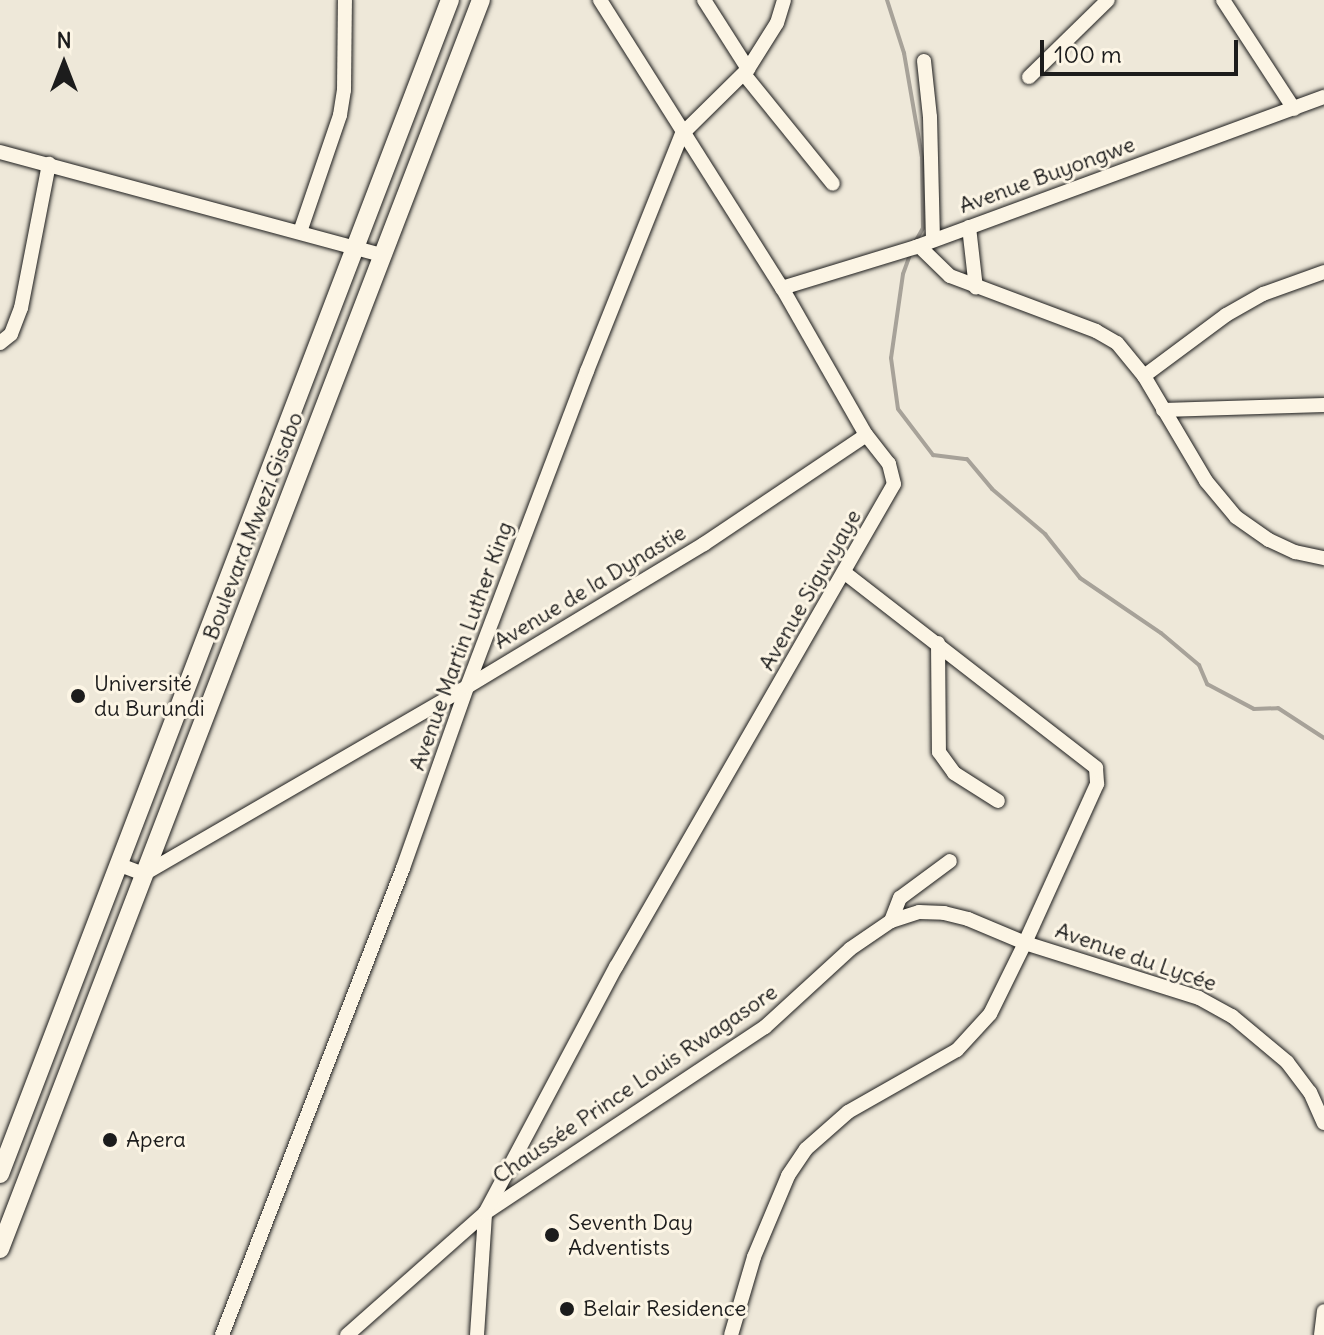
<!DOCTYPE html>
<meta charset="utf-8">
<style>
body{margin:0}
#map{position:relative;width:1324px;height:1335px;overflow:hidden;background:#eee8d9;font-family:Delius,sans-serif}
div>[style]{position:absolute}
.stream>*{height:4px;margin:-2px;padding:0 2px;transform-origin:2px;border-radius:2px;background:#a7a299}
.roads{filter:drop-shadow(0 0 2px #1c1c1c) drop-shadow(0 0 2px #1c1c1c)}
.minor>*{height:14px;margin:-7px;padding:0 7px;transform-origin:7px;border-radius:7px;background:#fcf5e5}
.major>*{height:18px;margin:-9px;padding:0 9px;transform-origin:9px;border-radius:9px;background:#fcf5e5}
.dots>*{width:22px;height:22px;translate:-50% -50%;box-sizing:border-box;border:4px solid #fcf5e5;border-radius:50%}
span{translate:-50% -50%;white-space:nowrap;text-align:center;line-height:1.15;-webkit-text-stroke:6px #fcf5e5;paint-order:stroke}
.street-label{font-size:22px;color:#1c1c1c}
.poi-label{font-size:22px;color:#1c1c1c}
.left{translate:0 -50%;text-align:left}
.north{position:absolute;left:24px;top:24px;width:80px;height:80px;-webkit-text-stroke:6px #fcf5e5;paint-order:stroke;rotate:0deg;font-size:22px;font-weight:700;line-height:32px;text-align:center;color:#1c1c1c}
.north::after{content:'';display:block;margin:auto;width:28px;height:36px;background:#1c1c1c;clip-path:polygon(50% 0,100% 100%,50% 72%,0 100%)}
.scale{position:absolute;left:1040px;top:40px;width:198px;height:36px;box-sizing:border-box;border:4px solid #1c1c1c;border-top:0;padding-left:10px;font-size:24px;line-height:28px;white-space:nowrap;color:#1c1c1c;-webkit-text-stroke:6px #fcf5e5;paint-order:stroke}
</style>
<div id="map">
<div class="stream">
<div style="left:887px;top:0;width:56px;rotate:72.2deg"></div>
<div style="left:904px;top:53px;width:106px;rotate:80.2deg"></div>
<div style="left:922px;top:157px;width:71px;rotate:89.2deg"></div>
<div style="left:923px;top:228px;width:18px;rotate:119deg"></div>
<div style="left:911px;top:252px;width:23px;rotate:110deg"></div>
<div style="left:903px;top:274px;width:85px;rotate:98.1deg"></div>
<div style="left:891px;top:358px;width:51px;rotate:82.2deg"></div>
<div style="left:898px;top:409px;width:58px;rotate:52.7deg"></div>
<div style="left:933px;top:455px;width:34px;rotate:7deg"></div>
<div style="left:967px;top:459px;width:39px;rotate:50deg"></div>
<div style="left:992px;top:489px;width:70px;rotate:40.3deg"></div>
<div style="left:1045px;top:534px;width:56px;rotate:51.5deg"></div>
<div style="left:1080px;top:578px;width:98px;rotate:34.2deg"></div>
<div style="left:1161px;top:633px;width:50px;rotate:40.1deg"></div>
<div style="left:1199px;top:665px;width:21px;rotate:67deg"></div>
<div style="left:1207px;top:684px;width:53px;rotate:28deg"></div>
<div style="left:1254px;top:709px;width:24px;rotate:-2deg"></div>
<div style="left:1278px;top:708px;width:55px;rotate:33.1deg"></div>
</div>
<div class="roads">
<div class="minor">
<div style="left:704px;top:0;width:82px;rotate:57.5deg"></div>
<div style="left:1223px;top:0;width:130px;rotate:56.9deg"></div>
<div style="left:924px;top:61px;width:56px;rotate:83.9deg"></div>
<div style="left:930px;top:117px;width:123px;rotate:88.6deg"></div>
<div style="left:744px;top:74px;width:141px;rotate:51deg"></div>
<div style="left:1029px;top:77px;width:110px;rotate:-44.3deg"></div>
<div style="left:0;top:152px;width:397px;rotate:15.1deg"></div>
<div style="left:969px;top:227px;width:61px;rotate:83.5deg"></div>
<div style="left:300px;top:232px;width:124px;rotate:-71.1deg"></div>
<div style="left:340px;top:115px;width:25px;rotate:-81deg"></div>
<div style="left:344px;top:90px;width:90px;rotate:-89.4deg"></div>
<div style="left:919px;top:246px;width:43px;rotate:44.1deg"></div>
<div style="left:950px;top:276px;width:156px;rotate:20.6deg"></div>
<div style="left:1096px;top:331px;width:24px;rotate:30deg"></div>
<div style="left:1117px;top:343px;width:43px;rotate:50.7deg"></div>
<div style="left:1144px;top:376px;width:122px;rotate:59.4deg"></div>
<div style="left:1206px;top:481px;width:47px;rotate:50.2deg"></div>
<div style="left:1236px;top:517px;width:40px;rotate:34.9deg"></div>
<div style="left:1269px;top:540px;width:29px;rotate:25deg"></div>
<div style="left:1295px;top:552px;width:30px;rotate:12deg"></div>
<div style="left:782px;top:288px;width:140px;rotate:-17deg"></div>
<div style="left:916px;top:247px;width:435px;rotate:-20.2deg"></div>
<div style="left:0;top:343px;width:14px;rotate:-39deg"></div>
<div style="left:11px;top:334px;width:28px;rotate:-69deg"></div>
<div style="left:21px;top:308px;width:147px;rotate:-79deg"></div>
<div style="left:1144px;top:376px;width:102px;rotate:-36.6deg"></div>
<div style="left:1226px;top:315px;width:43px;rotate:-29.6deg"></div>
<div style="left:1263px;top:294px;width:65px;rotate:-19.8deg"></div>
<div style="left:1163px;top:410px;width:161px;rotate:-1.8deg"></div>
<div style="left:845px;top:573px;width:318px;rotate:37.8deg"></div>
<div style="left:1096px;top:768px;width:16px;rotate:86deg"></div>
<div style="left:1097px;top:784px;width:175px;rotate:114.4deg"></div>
<div style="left:1025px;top:943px;width:182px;rotate:17.5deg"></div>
<div style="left:1199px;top:998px;width:38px;rotate:29deg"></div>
<div style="left:1232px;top:1016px;width:72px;rotate:39.9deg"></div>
<div style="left:1287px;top:1062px;width:38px;rotate:53deg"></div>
<div style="left:1310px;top:1092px;width:34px;rotate:66deg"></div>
<div style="left:938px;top:643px;width:109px;rotate:89.5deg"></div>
<div style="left:939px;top:752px;width:26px;rotate:54deg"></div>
<div style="left:954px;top:773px;width:52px;rotate:32.5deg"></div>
<div style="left:120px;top:865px;width:26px;rotate:21deg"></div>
<div style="left:144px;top:874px;width:373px;rotate:-30.1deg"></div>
<div style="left:467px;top:687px;width:277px;rotate:-31.1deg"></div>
<div style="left:704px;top:544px;width:195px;rotate:-33.9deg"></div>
<div style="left:891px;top:921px;width:25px;rotate:-69deg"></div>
<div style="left:900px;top:898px;width:62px;rotate:-36.5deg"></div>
<div style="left:222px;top:1335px;width:501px;rotate:-68.81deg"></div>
<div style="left:403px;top:868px;width:192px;rotate:-70.5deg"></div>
<div style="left:467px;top:687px;width:338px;rotate:-69.2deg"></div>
<div style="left:587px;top:371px;width:255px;rotate:-68.2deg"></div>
<div style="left:682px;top:134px;width:93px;rotate:-44.6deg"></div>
<div style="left:748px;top:69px;width:54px;rotate:-57.8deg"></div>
<div style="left:777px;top:23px;width:24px;rotate:-73deg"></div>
<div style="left:347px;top:1335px;width:184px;rotate:-41.5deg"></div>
<div style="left:485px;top:1213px;width:336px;rotate:-33.6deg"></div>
<div style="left:765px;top:1027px;width:115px;rotate:-42.5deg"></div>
<div style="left:850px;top:949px;width:50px;rotate:-34.3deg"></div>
<div style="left:891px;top:921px;width:29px;rotate:-18deg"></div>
<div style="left:919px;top:912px;width:25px;rotate:2deg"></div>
<div style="left:944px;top:913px;width:25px;rotate:14deg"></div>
<div style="left:968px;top:919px;width:62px;rotate:22.8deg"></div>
<div style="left:1025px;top:943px;width:79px;rotate:116.2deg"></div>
<div style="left:990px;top:1014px;width:49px;rotate:132.5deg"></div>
<div style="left:957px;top:1050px;width:125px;rotate:150.4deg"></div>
<div style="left:848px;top:1112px;width:56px;rotate:138.6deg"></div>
<div style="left:806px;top:1149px;width:32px;rotate:124deg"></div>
<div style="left:788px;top:1176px;width:88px;rotate:112.8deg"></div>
<div style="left:754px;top:1257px;width:81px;rotate:106.4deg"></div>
<div style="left:477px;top:1335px;width:122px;rotate:-86.2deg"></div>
<div style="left:485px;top:1213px;width:279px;rotate:-62deg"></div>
<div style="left:616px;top:967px;width:557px;rotate:-60.08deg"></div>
<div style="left:894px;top:484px;width:21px;rotate:-104deg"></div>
<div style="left:889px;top:464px;width:37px;rotate:-128deg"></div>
<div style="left:866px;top:435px;width:169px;rotate:-119.7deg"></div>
<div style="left:782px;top:288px;width:341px;rotate:-122.3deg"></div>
<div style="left:1321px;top:1335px;width:24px;rotate:-83deg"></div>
</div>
<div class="major">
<div style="left:0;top:1174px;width:1257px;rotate:-69.03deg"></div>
<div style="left:0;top:1249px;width:1338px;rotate:-68.94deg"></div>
</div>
</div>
<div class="dots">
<div style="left:78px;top:696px;background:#1c1c1c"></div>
<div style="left:110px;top:1140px;background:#1c1c1c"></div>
<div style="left:552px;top:1235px;background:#1c1c1c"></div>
<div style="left:567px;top:1309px;background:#1c1c1c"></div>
</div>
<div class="street-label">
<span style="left:1047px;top:175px;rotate:-20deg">Avenue Buyongwe</span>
<span style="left:253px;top:526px;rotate:-69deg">Boulevard Mwezi Gisabo</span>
<span style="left:590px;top:587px;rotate:-31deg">Avenue de la Dynastie</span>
<span style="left:810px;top:590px;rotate:-60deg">Avenue Siguvyaye</span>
<span style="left:461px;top:646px;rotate:-70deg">Avenue Martin Luther King</span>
<span style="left:1136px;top:957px;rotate:19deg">Avenue du Lycée</span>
<span style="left:635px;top:1084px;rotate:-34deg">Chaussée Prince Louis Rwagasore</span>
</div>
<div class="poi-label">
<span class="left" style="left:94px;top:696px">Université<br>du Burundi</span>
<span class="left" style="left:126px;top:1140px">Apera</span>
<span class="left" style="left:568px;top:1235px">Seventh Day<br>Adventists</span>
<span class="left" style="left:583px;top:1309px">Belair Residence</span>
</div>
<div class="north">N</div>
<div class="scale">100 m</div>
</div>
